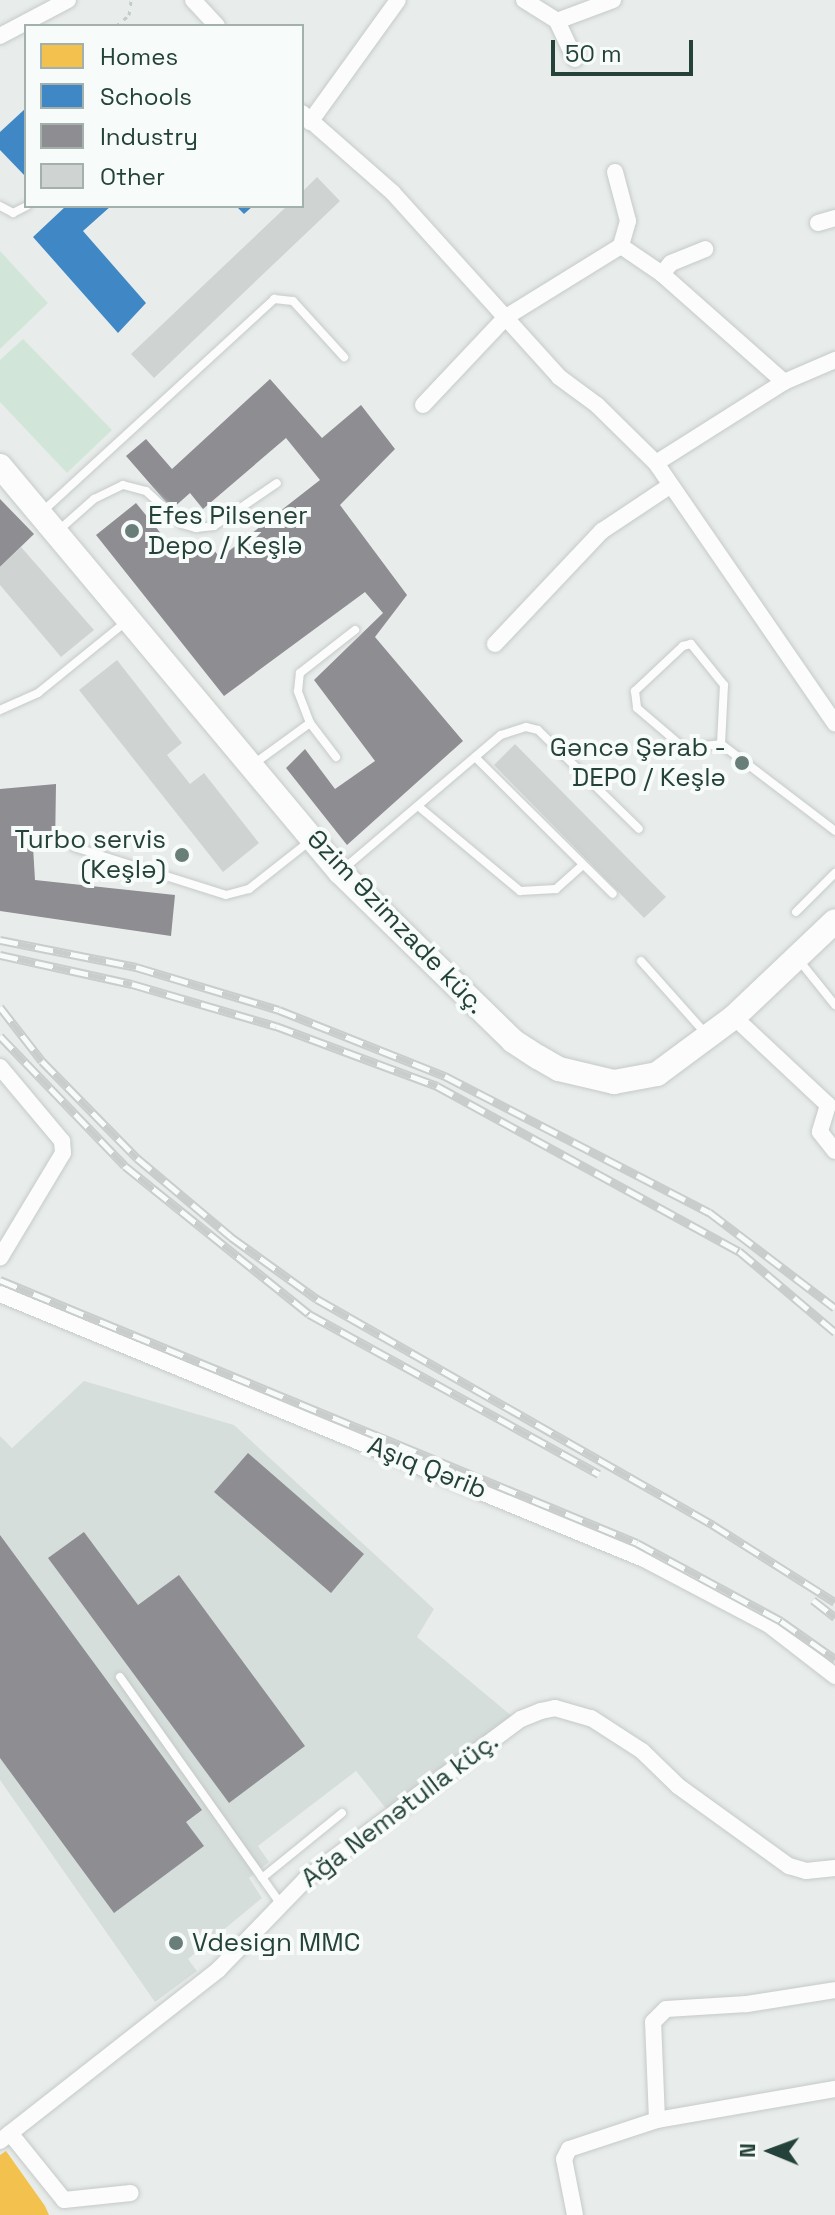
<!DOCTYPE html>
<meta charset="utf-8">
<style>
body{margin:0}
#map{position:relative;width:835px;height:2215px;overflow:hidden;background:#e8edeb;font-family:"Space Grotesk",sans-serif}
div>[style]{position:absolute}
.built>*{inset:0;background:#d6dedb}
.green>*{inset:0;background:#d1e6d8}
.homes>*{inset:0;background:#f2c14e}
.schools>*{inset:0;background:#3f88c5}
.industry>*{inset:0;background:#8d8d92}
.building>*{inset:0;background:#cfd4d2}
.path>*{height:3px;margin-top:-1.5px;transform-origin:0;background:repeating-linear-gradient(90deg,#c3ccca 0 4px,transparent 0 10px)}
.roads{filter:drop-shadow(0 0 2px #c5cac8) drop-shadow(0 0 2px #c5cac8)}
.lane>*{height:8px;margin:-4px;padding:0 4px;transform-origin:4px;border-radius:4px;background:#fcfcfc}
.street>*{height:16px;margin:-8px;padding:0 8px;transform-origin:8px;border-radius:8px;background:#fcfcfc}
.secondary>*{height:24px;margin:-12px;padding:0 12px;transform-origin:12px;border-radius:12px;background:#fcfcfc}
.rail>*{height:9px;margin-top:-4.5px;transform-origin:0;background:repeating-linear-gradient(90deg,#f7fbf9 0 18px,#c9cdcc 0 36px);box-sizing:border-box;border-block:2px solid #c9cdcc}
.dots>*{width:22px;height:22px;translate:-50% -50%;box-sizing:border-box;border:4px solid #f7fbf9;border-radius:50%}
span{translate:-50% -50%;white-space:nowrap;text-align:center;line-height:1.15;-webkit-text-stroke:8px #f7fbf9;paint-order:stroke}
.poi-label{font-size:26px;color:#24423a}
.left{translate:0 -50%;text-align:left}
.right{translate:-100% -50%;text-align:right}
.street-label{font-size:26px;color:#24423a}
.legend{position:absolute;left:24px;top:24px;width:280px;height:184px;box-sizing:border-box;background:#f7fbf9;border:2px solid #a3b1ad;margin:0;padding:10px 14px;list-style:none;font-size:24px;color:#24423a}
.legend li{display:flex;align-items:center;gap:16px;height:40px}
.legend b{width:40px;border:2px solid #a3b1ad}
.north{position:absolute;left:731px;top:2111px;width:80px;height:80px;-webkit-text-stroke:6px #f7fbf9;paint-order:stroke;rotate:271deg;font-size:22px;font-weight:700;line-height:32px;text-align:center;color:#24423a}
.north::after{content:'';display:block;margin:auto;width:28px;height:36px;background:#24423a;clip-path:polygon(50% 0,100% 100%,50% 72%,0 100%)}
.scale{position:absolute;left:551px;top:40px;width:142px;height:36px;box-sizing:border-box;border:4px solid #24423a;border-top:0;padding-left:10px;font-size:24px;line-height:28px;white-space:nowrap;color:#24423a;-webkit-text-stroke:6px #f7fbf9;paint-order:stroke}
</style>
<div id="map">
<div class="built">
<div style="clip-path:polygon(84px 1381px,234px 1425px,434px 1609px,417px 1637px,513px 1717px,388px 1811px,356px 1771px,258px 1846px,269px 1862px,249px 1878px,262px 1898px,188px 1959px,197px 1971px,155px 2002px,0 1780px,0 1436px,12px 1448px)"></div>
</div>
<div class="green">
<div style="clip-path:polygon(0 251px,48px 303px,0 349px)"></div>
<div style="clip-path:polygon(23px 339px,112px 430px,67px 473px,0 402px,0 360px)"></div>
</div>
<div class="homes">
<div style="clip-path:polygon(6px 2151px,45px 2206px,49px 2215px,0 2215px,0 2155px)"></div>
</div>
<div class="schools">
<div style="clip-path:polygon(26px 108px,26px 177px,0 150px,0 132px)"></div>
<div style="clip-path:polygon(66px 206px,111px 206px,83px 231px,146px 303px,118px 333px,33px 237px)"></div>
<div style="clip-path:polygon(236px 206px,253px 206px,244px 214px)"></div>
</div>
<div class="industry">
<div style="clip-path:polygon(270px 379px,322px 438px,361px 405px,395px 449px,340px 505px,407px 595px,375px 637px,463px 741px,347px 845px,286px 768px,305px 749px,335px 789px,375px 761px,314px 680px,383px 613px,365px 592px,224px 696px,96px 535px,136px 503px,181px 558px,205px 538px,220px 558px,320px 480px,286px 438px,203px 509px,190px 493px,172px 509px,126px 456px,146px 439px,172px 469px)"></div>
<div style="clip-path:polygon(0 499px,34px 534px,0 567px)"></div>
<div style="clip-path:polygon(56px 784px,55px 848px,33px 847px,35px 880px,175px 895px,171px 936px,0 911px,0 789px)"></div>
<div style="clip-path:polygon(248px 1453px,364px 1554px,331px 1593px,214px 1492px)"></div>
<div style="clip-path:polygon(84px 1532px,138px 1605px,179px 1575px,305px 1746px,229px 1803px,48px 1558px)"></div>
<div style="clip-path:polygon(0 1535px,202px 1810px,186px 1822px,204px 1846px,114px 1913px,0 1758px)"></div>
</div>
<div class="building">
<div style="clip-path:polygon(317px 177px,340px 201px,154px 378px,131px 354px,287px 206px,302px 206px,302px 192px)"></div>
<div style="clip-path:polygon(21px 547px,94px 630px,61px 657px,0 585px,0 567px)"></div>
<div style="clip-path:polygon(117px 660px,182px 743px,167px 755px,190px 784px,204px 773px,259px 843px,223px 872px,79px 690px)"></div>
<div style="clip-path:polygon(515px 744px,666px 897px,644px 918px,494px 765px)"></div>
</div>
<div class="path">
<div style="left:116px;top:26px;width:17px;rotate:-40deg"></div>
<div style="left:129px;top:15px;width:15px;rotate:-82deg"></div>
</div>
<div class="roads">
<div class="lane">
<div style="left:0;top:206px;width:15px;rotate:28deg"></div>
<div style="left:13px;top:213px;width:16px;rotate:-27deg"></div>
<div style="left:43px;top:511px;width:314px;rotate:-42.5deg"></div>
<div style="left:274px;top:299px;width:19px;rotate:6deg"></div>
<div style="left:293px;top:301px;width:76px;rotate:47.7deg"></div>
<div style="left:59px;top:530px;width:47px;rotate:-41.5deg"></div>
<div style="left:94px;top:499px;width:32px;rotate:-26deg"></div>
<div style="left:123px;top:485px;width:24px;rotate:15deg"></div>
<div style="left:146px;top:491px;width:49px;rotate:42.5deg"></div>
<div style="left:182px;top:524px;width:15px;rotate:16deg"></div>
<div style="left:196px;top:528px;width:18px;rotate:-6deg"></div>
<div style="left:214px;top:526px;width:76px;rotate:-34.3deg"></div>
<div style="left:0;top:710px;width:42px;rotate:-24.1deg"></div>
<div style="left:38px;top:693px;width:114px;rotate:-39deg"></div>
<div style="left:310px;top:723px;width:34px;rotate:-111deg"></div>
<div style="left:298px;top:691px;width:18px;rotate:-84deg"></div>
<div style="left:300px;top:673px;width:70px;rotate:-38deg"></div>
<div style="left:721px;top:744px;width:59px;rotate:-87.1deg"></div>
<div style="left:724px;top:685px;width:53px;rotate:-128.8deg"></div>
<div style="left:691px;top:644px;width:8px;rotate:166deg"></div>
<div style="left:683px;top:646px;width:66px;rotate:136.8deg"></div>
<div style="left:635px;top:691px;width:17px;rotate:83deg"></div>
<div style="left:637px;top:708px;width:62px;rotate:40.4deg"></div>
<div style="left:684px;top:748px;width:37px;rotate:-6deg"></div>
<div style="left:721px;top:744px;width:143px;rotate:37.3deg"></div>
<div style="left:475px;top:757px;width:194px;rotate:44.8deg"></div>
<div style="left:255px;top:763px;width:68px;rotate:-36deg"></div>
<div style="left:310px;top:723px;width:43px;rotate:52.6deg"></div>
<div style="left:418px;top:806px;width:133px;rotate:39.8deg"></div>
<div style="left:520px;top:891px;width:36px;rotate:-3deg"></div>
<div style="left:556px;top:889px;width:36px;rotate:-42deg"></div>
<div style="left:74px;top:847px;width:159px;rotate:17.5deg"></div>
<div style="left:226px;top:895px;width:24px;rotate:-15deg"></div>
<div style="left:249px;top:889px;width:79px;rotate:-38.3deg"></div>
<div style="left:341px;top:871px;width:210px;rotate:-40.4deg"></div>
<div style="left:501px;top:735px;width:26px;rotate:-18deg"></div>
<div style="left:526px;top:727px;width:12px;rotate:14deg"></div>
<div style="left:538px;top:730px;width:141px;rotate:44.4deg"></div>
<div style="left:796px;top:912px;width:55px;rotate:-45deg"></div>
<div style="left:798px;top:959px;width:59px;rotate:51.2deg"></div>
<div style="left:641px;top:961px;width:98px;rotate:48.3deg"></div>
<div style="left:120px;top:1677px;width:277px;rotate:54.7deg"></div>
<div style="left:262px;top:1878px;width:103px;rotate:-39.1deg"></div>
</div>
<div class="street">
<div style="left:193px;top:0;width:35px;rotate:47deg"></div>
<div style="left:524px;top:0;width:39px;rotate:32deg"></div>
<div style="left:557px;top:21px;width:60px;rotate:-20.6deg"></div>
<div style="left:557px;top:21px;width:42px;rotate:64.7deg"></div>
<div style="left:0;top:36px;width:77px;rotate:-27.9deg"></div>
<div style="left:302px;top:113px;width:121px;rotate:41.3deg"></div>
<div style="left:393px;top:193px;width:248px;rotate:47.9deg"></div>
<div style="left:559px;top:377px;width:47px;rotate:36.4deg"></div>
<div style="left:597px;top:405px;width:83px;rotate:44.5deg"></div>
<div style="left:656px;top:463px;width:316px;rotate:55.5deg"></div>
<div style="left:310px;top:122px;width:150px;rotate:-54.2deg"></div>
<div style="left:615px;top:172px;width:51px;rotate:75.1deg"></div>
<div style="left:628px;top:221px;width:26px;rotate:106deg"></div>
<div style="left:818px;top:223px;width:18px;rotate:-16deg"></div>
<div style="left:662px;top:274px;width:14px;rotate:-51deg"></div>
<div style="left:671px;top:263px;width:37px;rotate:-22deg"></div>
<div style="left:423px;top:405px;width:121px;rotate:-46.7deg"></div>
<div style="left:506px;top:317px;width:135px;rotate:-31.7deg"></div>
<div style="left:621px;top:246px;width:50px;rotate:34.3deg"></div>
<div style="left:662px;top:274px;width:163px;rotate:41.5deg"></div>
<div style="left:656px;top:463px;width:151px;rotate:-32.3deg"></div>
<div style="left:784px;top:382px;width:56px;rotate:-23.3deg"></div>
<div style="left:495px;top:644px;width:156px;rotate:-46.6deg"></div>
<div style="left:602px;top:531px;width:79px;rotate:-33.7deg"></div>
<div style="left:734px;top:1017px;width:129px;rotate:43.1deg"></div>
<div style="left:828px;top:1105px;width:28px;rotate:107deg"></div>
<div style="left:820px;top:1132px;width:24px;rotate:52deg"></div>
<div style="left:0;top:1067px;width:97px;rotate:50deg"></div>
<div style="left:62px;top:1141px;width:12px;rotate:85deg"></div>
<div style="left:63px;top:1153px;width:122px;rotate:121deg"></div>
<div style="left:0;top:1294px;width:696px;rotate:22.37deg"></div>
<div style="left:644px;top:1559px;width:140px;rotate:27.7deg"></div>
<div style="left:768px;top:1624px;width:85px;rotate:37.8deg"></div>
<div style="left:657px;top:2120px;width:98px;rotate:-92.3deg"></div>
<div style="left:653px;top:2022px;width:18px;rotate:-45deg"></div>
<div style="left:666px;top:2009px;width:81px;rotate:-3.5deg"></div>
<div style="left:747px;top:2004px;width:89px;rotate:-9deg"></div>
<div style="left:10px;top:2133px;width:86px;rotate:51.1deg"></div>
<div style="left:64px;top:2200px;width:67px;rotate:-6deg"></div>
<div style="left:0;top:2141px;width:278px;rotate:-38.1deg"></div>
<div style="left:219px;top:1969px;width:125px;rotate:-46deg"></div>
<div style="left:306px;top:1879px;width:268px;rotate:-36.7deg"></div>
<div style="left:521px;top:1719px;width:22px;rotate:-22deg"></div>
<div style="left:541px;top:1711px;width:14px;rotate:-12deg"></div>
<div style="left:555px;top:1708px;width:37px;rotate:16deg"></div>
<div style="left:591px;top:1718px;width:61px;rotate:32.9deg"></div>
<div style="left:642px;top:1751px;width:50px;rotate:44.2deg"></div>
<div style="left:678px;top:1786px;width:137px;rotate:35.8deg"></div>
<div style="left:789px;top:1866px;width:18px;rotate:16deg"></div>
<div style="left:806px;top:1871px;width:29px;rotate:-6deg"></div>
<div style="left:575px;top:2215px;width:57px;rotate:-101.1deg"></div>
<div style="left:564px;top:2159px;width:11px;rotate:-63deg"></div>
<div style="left:569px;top:2149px;width:93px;rotate:-18.2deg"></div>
<div style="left:657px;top:2120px;width:181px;rotate:-9.9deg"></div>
</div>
<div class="secondary">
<div style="left:0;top:466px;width:530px;rotate:50.06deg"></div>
<div style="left:340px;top:872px;width:242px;rotate:44.3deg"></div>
<div style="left:513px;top:1041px;width:30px;rotate:33deg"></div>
<div style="left:538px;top:1057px;width:24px;rotate:30deg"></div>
<div style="left:559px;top:1069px;width:57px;rotate:13.3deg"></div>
<div style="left:614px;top:1082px;width:44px;rotate:-10.5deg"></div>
<div style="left:657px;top:1074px;width:96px;rotate:-36.5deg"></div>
<div style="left:734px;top:1017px;width:139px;rotate:-43.5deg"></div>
</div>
</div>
<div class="rail">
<div style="left:0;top:940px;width:139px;rotate:11.2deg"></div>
<div style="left:136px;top:967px;width:149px;rotate:16.7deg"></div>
<div style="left:279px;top:1010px;width:179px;rotate:21.7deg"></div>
<div style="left:445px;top:1076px;width:297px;rotate:27.3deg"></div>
<div style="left:709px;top:1212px;width:158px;rotate:37.3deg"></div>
<div style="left:0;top:955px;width:135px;rotate:12.4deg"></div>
<div style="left:132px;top:984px;width:150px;rotate:16.3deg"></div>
<div style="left:276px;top:1026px;width:172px;rotate:20.4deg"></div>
<div style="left:437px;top:1086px;width:344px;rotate:28.7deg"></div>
<div style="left:739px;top:1251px;width:126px;rotate:40.2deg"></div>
<div style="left:0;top:1007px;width:68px;rotate:52.1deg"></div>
<div style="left:42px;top:1061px;width:136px;rotate:45.6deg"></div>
<div style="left:137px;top:1158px;width:123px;rotate:40deg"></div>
<div style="left:231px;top:1237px;width:106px;rotate:35.8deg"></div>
<div style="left:317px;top:1299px;width:456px;rotate:29.7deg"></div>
<div style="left:713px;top:1525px;width:144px;rotate:32.3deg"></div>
<div style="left:0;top:1036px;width:180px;rotate:46.1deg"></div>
<div style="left:125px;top:1166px;width:236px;rotate:38.8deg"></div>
<div style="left:309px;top:1314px;width:331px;rotate:28.9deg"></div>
<div style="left:0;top:1280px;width:689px;rotate:22.43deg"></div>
<div style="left:637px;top:1543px;width:164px;rotate:28.4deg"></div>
<div style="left:781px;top:1621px;width:66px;rotate:35.1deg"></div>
<div style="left:813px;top:1600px;width:28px;rotate:38deg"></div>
</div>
<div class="dots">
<div style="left:132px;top:531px;background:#697e78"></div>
<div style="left:742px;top:763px;background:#697e78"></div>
<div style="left:182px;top:855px;background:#697e78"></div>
<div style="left:176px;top:1943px;background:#697e78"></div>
</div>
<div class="poi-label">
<span class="left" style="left:148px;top:531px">Efes Pilsener<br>Depo / Keşlə</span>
<span class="right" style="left:726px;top:763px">Gəncə Şərab -<br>DEPO / Keşlə</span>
<span class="right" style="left:166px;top:855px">Turbo servis<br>(Keşlə)</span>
<span class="left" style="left:192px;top:1943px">Vdesign MMC</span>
</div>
<div class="street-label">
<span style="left:396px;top:922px;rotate:46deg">Əzim Əzimzade küç.</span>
<span style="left:427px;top:1468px;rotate:22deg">Aşıq Qərib</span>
<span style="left:400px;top:1810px;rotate:-37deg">Ağa Nemətulla küç.</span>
</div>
<ul class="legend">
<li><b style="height:22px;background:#f2c14e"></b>Homes</li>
<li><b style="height:22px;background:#3f88c5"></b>Schools</li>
<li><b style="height:22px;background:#8d8d92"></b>Industry</li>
<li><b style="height:22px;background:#cfd4d2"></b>Other</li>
</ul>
<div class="north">N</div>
<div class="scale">50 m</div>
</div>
